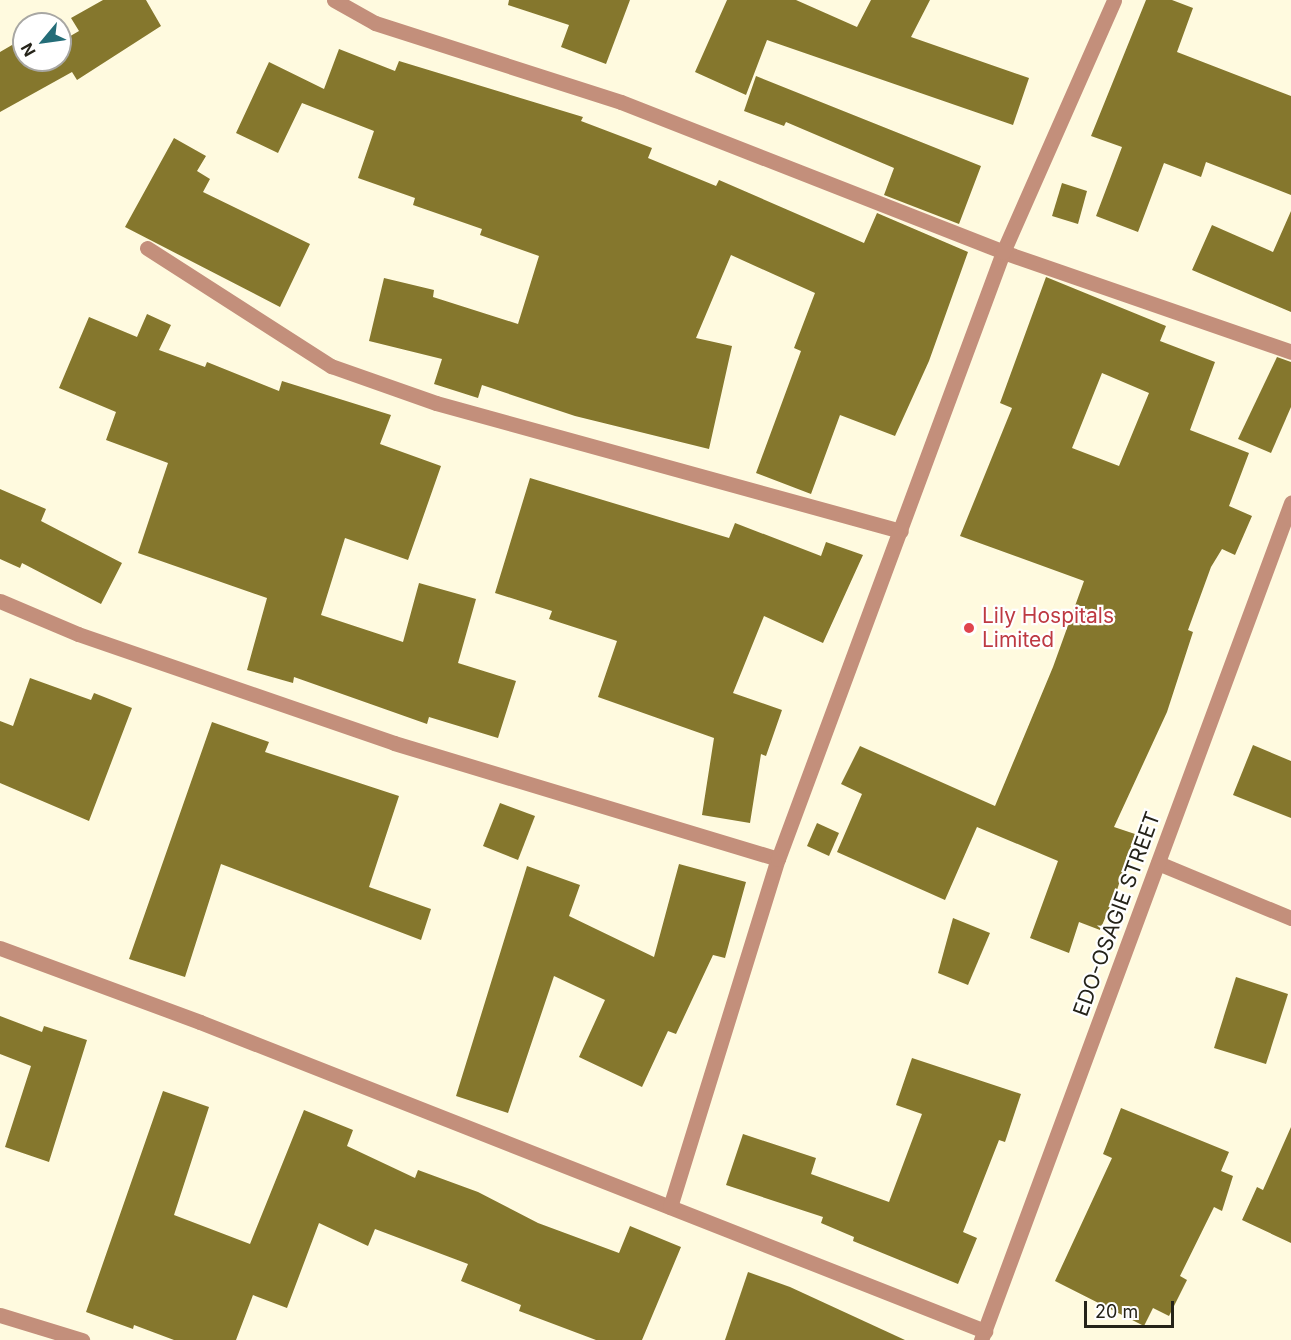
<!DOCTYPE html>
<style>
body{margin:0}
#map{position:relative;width:1291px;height:1340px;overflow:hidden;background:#fffadf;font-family:Inter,sans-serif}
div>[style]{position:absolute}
.building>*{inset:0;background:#85772d}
.minor>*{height:15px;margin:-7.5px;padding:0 7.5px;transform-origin:7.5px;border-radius:7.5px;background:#c38f7b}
.dots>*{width:16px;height:16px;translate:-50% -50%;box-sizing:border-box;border:3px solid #fff;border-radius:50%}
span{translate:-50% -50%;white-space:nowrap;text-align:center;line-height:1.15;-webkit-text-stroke:4.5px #fff;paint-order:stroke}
.health-label{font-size:21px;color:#be3a42}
.left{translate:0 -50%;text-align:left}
.street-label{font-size:21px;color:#252319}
.north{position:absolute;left:12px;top:12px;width:60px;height:60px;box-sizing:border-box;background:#fff;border:2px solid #a8a7a3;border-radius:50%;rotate:241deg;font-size:16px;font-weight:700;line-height:24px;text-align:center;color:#252319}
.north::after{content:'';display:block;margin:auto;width:21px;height:27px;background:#246d78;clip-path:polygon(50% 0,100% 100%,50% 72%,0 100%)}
.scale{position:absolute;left:1084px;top:1301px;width:90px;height:27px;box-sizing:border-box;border:3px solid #252319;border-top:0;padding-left:8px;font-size:18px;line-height:21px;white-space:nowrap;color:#252319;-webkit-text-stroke:4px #fff;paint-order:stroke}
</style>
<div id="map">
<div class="building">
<div style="clip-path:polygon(103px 0,146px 0,161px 26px,77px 80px,72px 72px,0 112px,0 52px,24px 38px,24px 63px,60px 60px,60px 42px,79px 31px,71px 18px)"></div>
<div style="clip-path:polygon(509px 0,630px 0,606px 64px,561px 47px,569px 25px,508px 5px)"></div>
<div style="clip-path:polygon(727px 0,796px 0,857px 27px,871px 0,930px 0,911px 37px,1029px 78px,1013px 125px,767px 40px,746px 95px,695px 72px)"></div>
<div style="clip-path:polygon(1146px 0,1172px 0,1193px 8px,1177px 52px,1291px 96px,1291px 195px,1206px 162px,1201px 177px,1164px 163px,1138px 232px,1096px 216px,1122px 147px,1091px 136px)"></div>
<div style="clip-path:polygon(339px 49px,395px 71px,399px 61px,583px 117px,581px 121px,652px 148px,648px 158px,716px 186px,719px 180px,864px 243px,877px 213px,968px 252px,929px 361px,895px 436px,840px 415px,811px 494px,756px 473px,801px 351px,794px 348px,815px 293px,731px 255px,696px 338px,732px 346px,709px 449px,575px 416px,482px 385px,478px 398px,434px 384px,442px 359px,369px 341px,384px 278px,434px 290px,433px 297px,518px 324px,539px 256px,480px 235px,482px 229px,413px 205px,415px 198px,358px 178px,374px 131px,302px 103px,278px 153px,236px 133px,269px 62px,324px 89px)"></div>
<div style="clip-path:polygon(756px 76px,981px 166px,959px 224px,884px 195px,894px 168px,786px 122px,784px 126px,744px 111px)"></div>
<div style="clip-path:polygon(174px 138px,206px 156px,197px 171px,210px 179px,203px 192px,310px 244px,280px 307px,125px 227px)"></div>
<div style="clip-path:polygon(1062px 183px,1087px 191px,1078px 224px,1052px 216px)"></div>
<div style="clip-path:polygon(1291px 211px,1291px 312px,1192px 270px,1212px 225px,1273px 252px)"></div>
<div style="clip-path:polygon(evenodd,1046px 277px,1166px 326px,1160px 341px,1215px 362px,1190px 430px,1249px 453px,1229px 506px,1252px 516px,1235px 555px,1222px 549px,1211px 567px,1188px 630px,1193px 632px,1167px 712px,1114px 827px,1135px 834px,1117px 890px,1100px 930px,1079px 922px,1069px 953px,1030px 938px,1058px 861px,977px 827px,945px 900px,837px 852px,862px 794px,841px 784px,860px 746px,995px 806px,1053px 667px,1084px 581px,960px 536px,1012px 408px,1000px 403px,1046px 277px,1102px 373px,1149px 393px,1119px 466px,1072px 448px,1102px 373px)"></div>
<div style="clip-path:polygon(147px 314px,171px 325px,159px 350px,205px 367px,207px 362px,279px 391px,282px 381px,391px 415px,380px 444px,441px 466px,408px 560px,345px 538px,321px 615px,403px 642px,419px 583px,476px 599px,458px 663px,516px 681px,498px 738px,429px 717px,427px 724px,294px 677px,293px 683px,247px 670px,267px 598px,138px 553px,168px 463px,106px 440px,116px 412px,59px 388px,89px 317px,137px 337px)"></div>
<div style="clip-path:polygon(1277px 357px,1291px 362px,1291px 407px,1271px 453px,1238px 439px)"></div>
<div style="clip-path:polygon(530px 478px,729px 538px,735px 523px,821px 556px,826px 542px,863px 555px,823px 643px,764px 616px,733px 693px,782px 710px,766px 756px,761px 754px,750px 823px,702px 815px,714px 738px,598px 697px,617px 641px,549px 619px,552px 611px,495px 593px)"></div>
<div style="clip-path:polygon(0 489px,46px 509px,41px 521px,122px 563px,101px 604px,22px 563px,20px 568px,0 559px)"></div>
<div style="clip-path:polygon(30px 678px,91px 700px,94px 693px,132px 708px,89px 821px,0 783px,0 721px,13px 726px)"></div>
<div style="clip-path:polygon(212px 722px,269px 742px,265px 752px,399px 796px,369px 887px,431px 909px,421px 940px,221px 864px,185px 977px,129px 959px)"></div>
<div style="clip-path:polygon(1253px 745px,1291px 761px,1291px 818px,1233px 795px)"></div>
<div style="clip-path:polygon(500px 803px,535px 816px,518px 860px,483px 846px)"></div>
<div style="clip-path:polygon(817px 823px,839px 833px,829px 856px,807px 846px)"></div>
<div style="clip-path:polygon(679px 864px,746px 882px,725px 958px,713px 955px,676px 1034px,668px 1031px,642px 1087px,579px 1057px,605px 1000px,554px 976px,508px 1113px,456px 1096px,527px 866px,580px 885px,569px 916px,654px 957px)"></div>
<div style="clip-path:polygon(953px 918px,990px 933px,968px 985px,938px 973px)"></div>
<div style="clip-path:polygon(1236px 977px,1288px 994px,1266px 1064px,1214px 1048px)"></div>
<div style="clip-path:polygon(0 1016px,42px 1032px,44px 1026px,87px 1040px,49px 1162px,5px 1147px,31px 1066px,0 1054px)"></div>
<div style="clip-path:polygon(912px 1058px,1021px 1094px,1005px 1142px,999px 1140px,963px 1232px,977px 1238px,958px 1284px,853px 1241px,854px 1237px,821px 1223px,823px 1217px,726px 1185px,743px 1134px,816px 1158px,811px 1174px,889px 1202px,922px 1114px,896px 1105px)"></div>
<div style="clip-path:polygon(163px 1091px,209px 1107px,174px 1215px,250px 1244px,304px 1110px,353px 1130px,347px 1146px,415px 1178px,418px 1170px,478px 1192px,538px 1223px,619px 1253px,630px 1226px,681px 1247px,642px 1340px,596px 1340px,519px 1311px,521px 1305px,461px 1281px,468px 1264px,375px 1229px,368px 1246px,319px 1223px,287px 1308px,253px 1295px,236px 1340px,174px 1340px,134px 1325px,133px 1329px,86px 1312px)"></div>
<div style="clip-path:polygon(1121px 1108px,1229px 1152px,1221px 1171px,1233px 1176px,1222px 1211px,1214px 1207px,1180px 1276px,1187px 1280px,1169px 1316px,1153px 1308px,1144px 1326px,1055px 1281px,1112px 1158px,1103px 1154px)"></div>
<div style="clip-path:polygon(1291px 1127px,1291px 1243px,1242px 1220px,1257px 1187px,1263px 1190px)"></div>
<div style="clip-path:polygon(748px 1272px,790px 1287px,905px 1340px,725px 1340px)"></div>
</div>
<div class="minor">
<div style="left:334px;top:0;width:47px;rotate:29.3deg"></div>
<div style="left:375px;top:23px;width:258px;rotate:17.8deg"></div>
<div style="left:621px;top:102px;width:410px;rotate:21.4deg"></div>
<div style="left:1003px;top:252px;width:305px;rotate:19.1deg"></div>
<div style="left:147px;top:248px;width:219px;rotate:32.7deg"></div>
<div style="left:331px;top:366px;width:111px;rotate:19.4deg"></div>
<div style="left:436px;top:403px;width:482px;rotate:15.4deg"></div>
<div style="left:0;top:601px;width:85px;rotate:22.9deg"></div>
<div style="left:78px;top:634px;width:334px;rotate:19deg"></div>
<div style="left:394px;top:743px;width:401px;rotate:16.8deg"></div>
<div style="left:1158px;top:863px;width:144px;rotate:22.5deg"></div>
<div style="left:0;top:948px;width:213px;rotate:20.3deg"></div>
<div style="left:200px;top:1022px;width:844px;rotate:21.49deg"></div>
<div style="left:670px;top:1207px;width:364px;rotate:-72.8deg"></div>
<div style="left:778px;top:859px;width:647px;rotate:-69.66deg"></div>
<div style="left:1003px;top:252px;width:275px;rotate:-66.2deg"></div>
<div style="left:0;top:1315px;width:86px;rotate:17deg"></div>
<div style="left:981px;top:1340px;width:893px;rotate:-69.68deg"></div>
</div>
<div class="dots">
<div style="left:969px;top:628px;background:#e0444e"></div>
</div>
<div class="health-label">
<span class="left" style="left:982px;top:628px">Lily Hospitals<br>Limited</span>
</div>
<div class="street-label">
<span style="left:1117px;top:914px;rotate:-70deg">EDO-OSAGIE STREET</span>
</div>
<div class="north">N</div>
<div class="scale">20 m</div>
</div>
